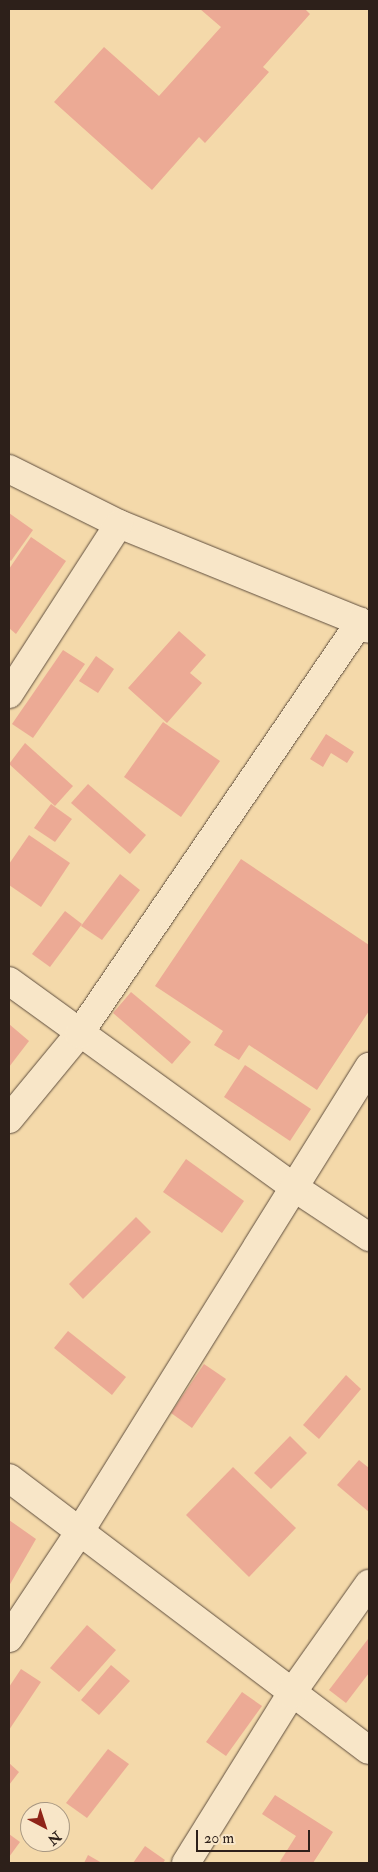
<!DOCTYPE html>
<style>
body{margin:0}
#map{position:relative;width:378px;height:1872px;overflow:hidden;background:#f4d9aa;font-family:"IM FELL Double Pica",serif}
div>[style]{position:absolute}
.building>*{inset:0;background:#ecaa95}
.roads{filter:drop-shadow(0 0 1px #5f4e3e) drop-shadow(0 0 1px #5f4e3e)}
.minor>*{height:28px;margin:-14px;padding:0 14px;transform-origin:14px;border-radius:14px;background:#f8e6c8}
span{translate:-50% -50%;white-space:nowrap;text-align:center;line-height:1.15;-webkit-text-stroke:4px #f8e6c8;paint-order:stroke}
.frame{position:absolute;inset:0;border:10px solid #2d201a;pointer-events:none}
.north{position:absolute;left:20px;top:1802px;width:50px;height:50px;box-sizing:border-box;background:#f8e6c8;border:1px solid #a79782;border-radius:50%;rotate:140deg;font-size:14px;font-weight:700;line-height:20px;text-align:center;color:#2d201a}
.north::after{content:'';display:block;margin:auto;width:18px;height:22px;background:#8f2418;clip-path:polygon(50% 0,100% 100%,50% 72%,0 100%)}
.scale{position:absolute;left:196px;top:1830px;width:114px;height:22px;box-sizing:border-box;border:2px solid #2d201a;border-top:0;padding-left:6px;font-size:15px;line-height:18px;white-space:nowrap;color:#2d201a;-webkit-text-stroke:4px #f8e6c8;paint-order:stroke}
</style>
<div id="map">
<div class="building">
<div style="clip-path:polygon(200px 9px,305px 9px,310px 14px,263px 67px,269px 72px,205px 143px,199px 137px,152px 190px,54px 102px,104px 47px,159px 96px,221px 27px)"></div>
<div style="clip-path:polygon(9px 513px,33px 530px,11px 561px,9px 559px)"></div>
<div style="clip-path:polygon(31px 537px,66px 561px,16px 634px,9px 628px,9px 569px)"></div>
<div style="clip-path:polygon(179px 631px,206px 655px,190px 673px,202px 683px,167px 723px,128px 688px)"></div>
<div style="clip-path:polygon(63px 650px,85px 664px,33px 738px,12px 724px)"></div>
<div style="clip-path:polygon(96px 656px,114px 669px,98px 693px,79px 681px)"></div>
<div style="clip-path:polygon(163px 722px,220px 761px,181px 817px,124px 777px)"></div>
<div style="clip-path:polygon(326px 734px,354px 752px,347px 763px,331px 753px,323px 767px,310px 759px)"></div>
<div style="clip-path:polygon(25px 743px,73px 786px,55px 806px,9px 764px)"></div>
<div style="clip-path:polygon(88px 784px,146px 835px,130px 854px,71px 803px)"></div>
<div style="clip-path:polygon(51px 804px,72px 819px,55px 842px,34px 828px)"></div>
<div style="clip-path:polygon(29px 835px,70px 863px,41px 907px,9px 885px,9px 864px)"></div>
<div style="clip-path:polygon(241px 859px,369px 945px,369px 1011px,317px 1090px,249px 1045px,239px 1060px,214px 1045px,223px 1031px,155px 986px)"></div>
<div style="clip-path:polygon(120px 874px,140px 890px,102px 940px,81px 926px)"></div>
<div style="clip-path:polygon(65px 911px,82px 924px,50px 967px,32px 954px)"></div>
<div style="clip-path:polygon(131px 992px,191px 1042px,172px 1064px,113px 1013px)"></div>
<div style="clip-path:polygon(9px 1024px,29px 1041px,9px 1067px)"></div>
<div style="clip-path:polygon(245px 1065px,311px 1109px,290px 1141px,224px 1097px)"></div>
<div style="clip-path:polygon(186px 1159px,244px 1201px,222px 1233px,163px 1192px)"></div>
<div style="clip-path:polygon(136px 1217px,151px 1232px,83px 1299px,69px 1284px)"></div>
<div style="clip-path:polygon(68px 1331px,126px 1377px,112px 1395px,54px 1348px)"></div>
<div style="clip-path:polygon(204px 1364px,226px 1379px,192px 1428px,171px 1413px)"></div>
<div style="clip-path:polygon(346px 1375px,361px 1389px,319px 1439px,303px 1425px)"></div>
<div style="clip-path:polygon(290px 1436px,307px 1453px,271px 1489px,254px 1473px)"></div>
<div style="clip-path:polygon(359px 1460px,369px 1468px,369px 1512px,337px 1485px)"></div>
<div style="clip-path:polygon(233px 1467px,296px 1528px,249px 1577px,186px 1515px)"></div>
<div style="clip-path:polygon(9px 1520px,36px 1539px,9px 1586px)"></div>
<div style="clip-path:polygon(87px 1625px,116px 1650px,79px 1692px,50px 1668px)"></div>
<div style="clip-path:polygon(368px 1639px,369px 1673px,346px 1703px,329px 1690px)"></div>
<div style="clip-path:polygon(111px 1665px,130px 1681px,99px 1715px,81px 1700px)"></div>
<div style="clip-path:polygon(21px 1669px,41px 1682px,9px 1730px,9px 1687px)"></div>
<div style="clip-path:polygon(242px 1692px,262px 1706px,226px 1756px,206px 1742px)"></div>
<div style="clip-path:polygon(108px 1749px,129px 1764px,87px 1818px,66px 1803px)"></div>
<div style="clip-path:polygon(9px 1763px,19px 1772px,9px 1785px)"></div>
<div style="clip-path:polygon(275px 1795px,333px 1832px,313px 1863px,279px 1863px,296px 1836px,262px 1814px)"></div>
<div style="clip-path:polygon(9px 1834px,20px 1842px,9px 1857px)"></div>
<div style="clip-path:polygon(145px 1846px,165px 1860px,163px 1863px,133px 1863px)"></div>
<div style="clip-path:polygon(88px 1855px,102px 1863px,84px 1863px)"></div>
</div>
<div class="roads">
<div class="minor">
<div style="left:9px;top:469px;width:123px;rotate:26.6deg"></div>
<div style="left:119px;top:524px;width:260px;rotate:22.1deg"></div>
<div style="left:360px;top:622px;width:11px;rotate:38deg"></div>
<div style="left:9px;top:694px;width:202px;rotate:-57.1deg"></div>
<div style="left:9px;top:981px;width:353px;rotate:35.9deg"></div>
<div style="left:295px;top:1188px;width:89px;rotate:33.5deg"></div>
<div style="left:9px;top:1119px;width:110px;rotate:-50.5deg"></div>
<div style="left:79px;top:1034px;width:499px;rotate:-55.7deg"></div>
<div style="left:9px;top:1478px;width:451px;rotate:37.1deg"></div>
<div style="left:9px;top:1638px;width:128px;rotate:-56.4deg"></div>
<div style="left:80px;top:1531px;width:547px;rotate:-58.08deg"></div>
<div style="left:186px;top:1863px;width:199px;rotate:-58.1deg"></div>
<div style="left:291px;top:1694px;width:135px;rotate:-54.7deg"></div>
</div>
</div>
<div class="frame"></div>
<div class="north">N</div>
<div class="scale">20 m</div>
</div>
